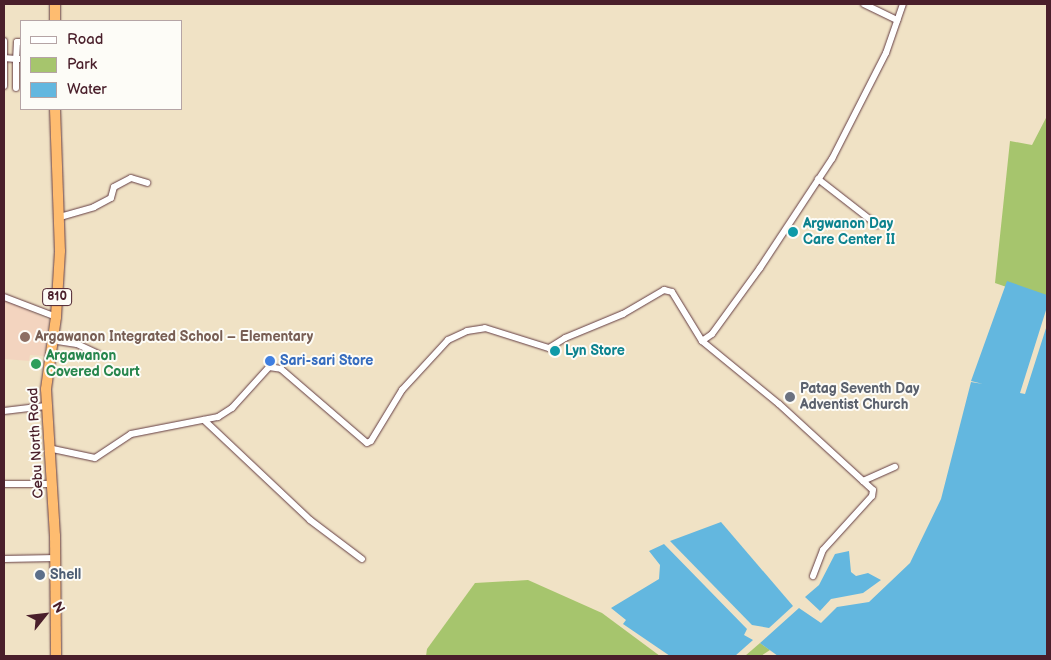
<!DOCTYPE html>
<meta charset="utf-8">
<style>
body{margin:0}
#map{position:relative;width:1051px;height:660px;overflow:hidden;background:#f0e2c5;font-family:"Balsamiq Sans",sans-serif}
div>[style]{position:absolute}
.built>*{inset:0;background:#f3d4bf}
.green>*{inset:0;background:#a6c56d}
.water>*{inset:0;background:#63b7df}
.roads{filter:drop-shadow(0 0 1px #633c42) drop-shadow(0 0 1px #633c42)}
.minor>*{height:6px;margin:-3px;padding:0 3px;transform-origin:3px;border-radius:3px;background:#fff}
.highway>*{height:10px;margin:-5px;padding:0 5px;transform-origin:5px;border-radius:5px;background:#febc70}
.dots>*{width:14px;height:14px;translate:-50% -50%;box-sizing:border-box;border:2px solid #fdfcf7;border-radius:50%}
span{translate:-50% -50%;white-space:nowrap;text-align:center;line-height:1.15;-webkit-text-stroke:4px #fdfcf7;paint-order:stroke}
.shield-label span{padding:1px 4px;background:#fdfcf7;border:1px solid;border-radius:4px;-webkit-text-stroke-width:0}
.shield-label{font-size:12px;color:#4a1f2b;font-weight:700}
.culture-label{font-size:14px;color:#0d838f;font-weight:700}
.left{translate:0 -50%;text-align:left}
.education-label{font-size:14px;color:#785e54;font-weight:700}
.leisure-label{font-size:14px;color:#27864d;font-weight:700}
.shop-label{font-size:14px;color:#366cbe;font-weight:700}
.worship-label{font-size:14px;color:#5b616d;font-weight:700}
.street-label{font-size:14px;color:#4a1f2b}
.service-label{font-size:14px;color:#4e5e75;font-weight:700}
.frame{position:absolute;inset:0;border:5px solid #4a1f2b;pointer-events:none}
.legend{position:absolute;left:20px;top:20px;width:162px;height:90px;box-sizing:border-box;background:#fdfcf7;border:1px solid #b5a4a5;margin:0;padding:6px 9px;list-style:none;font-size:15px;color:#4a1f2b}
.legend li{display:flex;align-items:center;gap:10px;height:25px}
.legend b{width:25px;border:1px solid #b5a4a5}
.north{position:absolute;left:20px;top:590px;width:50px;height:50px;-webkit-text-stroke:4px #fdfcf7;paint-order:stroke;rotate:61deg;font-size:14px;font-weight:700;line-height:20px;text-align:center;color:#4a1f2b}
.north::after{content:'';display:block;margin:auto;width:18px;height:22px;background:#4a1f2b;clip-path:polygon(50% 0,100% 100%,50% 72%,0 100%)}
</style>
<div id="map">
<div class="built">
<div style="clip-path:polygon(4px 300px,49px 320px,44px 356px,30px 355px,29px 361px,5px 359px,4px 365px)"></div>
</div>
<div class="green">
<div style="clip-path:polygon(1047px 116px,1047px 301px,995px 283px,1010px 141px,1032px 145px)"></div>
<div style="clip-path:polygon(528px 580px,602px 613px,660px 656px,426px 656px,427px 649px,475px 583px)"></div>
<div style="clip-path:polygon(760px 643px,770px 650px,761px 656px,745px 656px)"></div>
</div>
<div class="water">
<div style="clip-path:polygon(1007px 281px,1047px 295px,1047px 307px,1020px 393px,1025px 394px,1047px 325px,1047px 656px,778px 656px,760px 643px,799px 608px,821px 623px,837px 607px,869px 602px,910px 563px,941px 499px,971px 382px,983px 384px,971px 381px)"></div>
<div style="clip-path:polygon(721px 522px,793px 606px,769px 628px,752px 625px,670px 541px)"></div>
<div style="clip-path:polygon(664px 544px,747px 629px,744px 635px,753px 640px,735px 656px,670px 656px,623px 624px,626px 620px,611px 608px,659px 579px,660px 565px,649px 551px)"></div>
<div style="clip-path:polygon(849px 551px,851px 572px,856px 576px,868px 573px,881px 580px,863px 593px,831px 599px,820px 611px,805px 597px,819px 585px,835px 554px)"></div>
</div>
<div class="roads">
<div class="minor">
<div style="left:864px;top:4px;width:37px;rotate:26deg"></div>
<div style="left:4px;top:41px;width:45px;rotate:90deg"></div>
<div style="left:21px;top:42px;width:4px;rotate:180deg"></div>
<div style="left:17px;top:42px;width:17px;rotate:93deg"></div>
<div style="left:16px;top:59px;width:5px"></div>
<div style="left:4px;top:58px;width:12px;rotate:5deg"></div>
<div style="left:16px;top:59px;width:29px;rotate:90deg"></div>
<div style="left:818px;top:179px;width:75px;rotate:37.9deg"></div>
<div style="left:60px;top:217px;width:35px;rotate:-16deg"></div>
<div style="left:94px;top:207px;width:19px;rotate:-28deg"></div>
<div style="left:111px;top:198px;width:11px;rotate:-75deg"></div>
<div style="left:114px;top:187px;width:19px;rotate:-28deg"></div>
<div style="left:131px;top:178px;width:17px;rotate:17deg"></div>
<div style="left:4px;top:297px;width:56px;rotate:21deg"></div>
<div style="left:51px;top:340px;width:26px;rotate:9deg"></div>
<div style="left:77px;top:344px;width:23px;rotate:25deg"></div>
<div style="left:702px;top:341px;width:12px;rotate:-35deg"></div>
<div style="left:712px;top:334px;width:82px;rotate:-54deg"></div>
<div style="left:760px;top:268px;width:131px;rotate:-56.6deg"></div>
<div style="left:832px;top:159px;width:119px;rotate:-63deg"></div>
<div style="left:886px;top:53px;width:52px;rotate:-70.9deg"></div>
<div style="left:4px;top:411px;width:42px;rotate:-6.8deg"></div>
<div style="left:204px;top:420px;width:146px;rotate:43.3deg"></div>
<div style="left:310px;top:520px;width:65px;rotate:36.9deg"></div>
<div style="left:48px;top:448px;width:48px;rotate:12deg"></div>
<div style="left:95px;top:458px;width:43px;rotate:-33.7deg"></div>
<div style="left:131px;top:434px;width:89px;rotate:-11.1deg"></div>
<div style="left:218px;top:417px;width:17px;rotate:-33deg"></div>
<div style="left:232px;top:408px;width:55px;rotate:-47.9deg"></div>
<div style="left:269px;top:367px;width:12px;rotate:9deg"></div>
<div style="left:281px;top:369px;width:113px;rotate:40.7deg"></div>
<div style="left:367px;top:443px;width:4px;rotate:-27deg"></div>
<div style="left:371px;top:441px;width:60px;rotate:-58.7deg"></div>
<div style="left:402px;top:390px;width:68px;rotate:-47.4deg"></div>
<div style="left:448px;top:340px;width:21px;rotate:-25deg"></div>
<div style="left:467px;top:331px;width:18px;rotate:-9deg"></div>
<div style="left:485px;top:328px;width:67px;rotate:17.4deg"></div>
<div style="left:549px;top:348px;width:19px;rotate:-32deg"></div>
<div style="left:565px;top:338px;width:63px;rotate:-22.5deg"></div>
<div style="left:623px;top:314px;width:48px;rotate:-30.3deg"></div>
<div style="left:664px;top:290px;width:8px;rotate:14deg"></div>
<div style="left:672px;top:292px;width:57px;rotate:58.5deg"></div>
<div style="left:702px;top:341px;width:99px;rotate:39.3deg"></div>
<div style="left:779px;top:404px;width:127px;rotate:42.5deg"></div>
<div style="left:873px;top:490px;width:6px;rotate:99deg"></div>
<div style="left:872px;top:496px;width:73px;rotate:132.2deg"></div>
<div style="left:823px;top:550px;width:28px;rotate:111deg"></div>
<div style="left:863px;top:481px;width:35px;rotate:-24deg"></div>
<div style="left:4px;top:484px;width:47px"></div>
<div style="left:4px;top:559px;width:52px;rotate:-1.1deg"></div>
</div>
<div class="highway">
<div style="left:55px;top:21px;width:17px;rotate:-90deg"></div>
<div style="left:55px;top:109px;width:142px;rotate:88deg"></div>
<div style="left:60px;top:251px;width:66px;rotate:93.5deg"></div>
<div style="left:56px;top:317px;width:73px;rotate:97.9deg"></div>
<div style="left:46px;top:389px;width:147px;rotate:86.5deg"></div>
<div style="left:55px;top:536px;width:120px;rotate:89.5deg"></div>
</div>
</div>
<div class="dots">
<div style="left:793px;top:232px;background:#0f9aa8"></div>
<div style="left:25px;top:337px;background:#8d6e63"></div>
<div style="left:555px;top:351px;background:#0f9aa8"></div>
<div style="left:270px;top:361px;background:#3f7fe0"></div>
<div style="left:36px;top:364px;background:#2e9e5b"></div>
<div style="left:790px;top:397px;background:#6b7280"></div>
<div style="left:40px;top:575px;background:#5c6f8a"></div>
</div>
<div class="shield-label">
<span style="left:57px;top:297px">810</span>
</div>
<div class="culture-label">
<span class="left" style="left:803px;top:232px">Argwanon Day<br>Care Center II</span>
<span class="left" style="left:565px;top:351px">Lyn Store</span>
</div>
<div class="education-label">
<span class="left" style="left:35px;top:337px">Argawanon Integrated School – Elementary</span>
</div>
<div class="leisure-label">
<span class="left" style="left:46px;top:364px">Argawanon<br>Covered Court</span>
</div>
<div class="shop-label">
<span class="left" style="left:280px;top:361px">Sari-sari Store</span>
</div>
<div class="worship-label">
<span class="left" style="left:800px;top:397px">Patag Seventh Day<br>Adventist Church</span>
</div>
<div class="street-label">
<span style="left:36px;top:443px;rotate:-93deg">Cebu North Road</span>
</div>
<div class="service-label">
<span class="left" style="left:50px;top:575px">Shell</span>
</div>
<div class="frame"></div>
<ul class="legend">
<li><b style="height:6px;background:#fff"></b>Road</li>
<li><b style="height:14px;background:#a6c56d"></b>Park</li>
<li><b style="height:14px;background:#63b7df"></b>Water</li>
</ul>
<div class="north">N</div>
</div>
